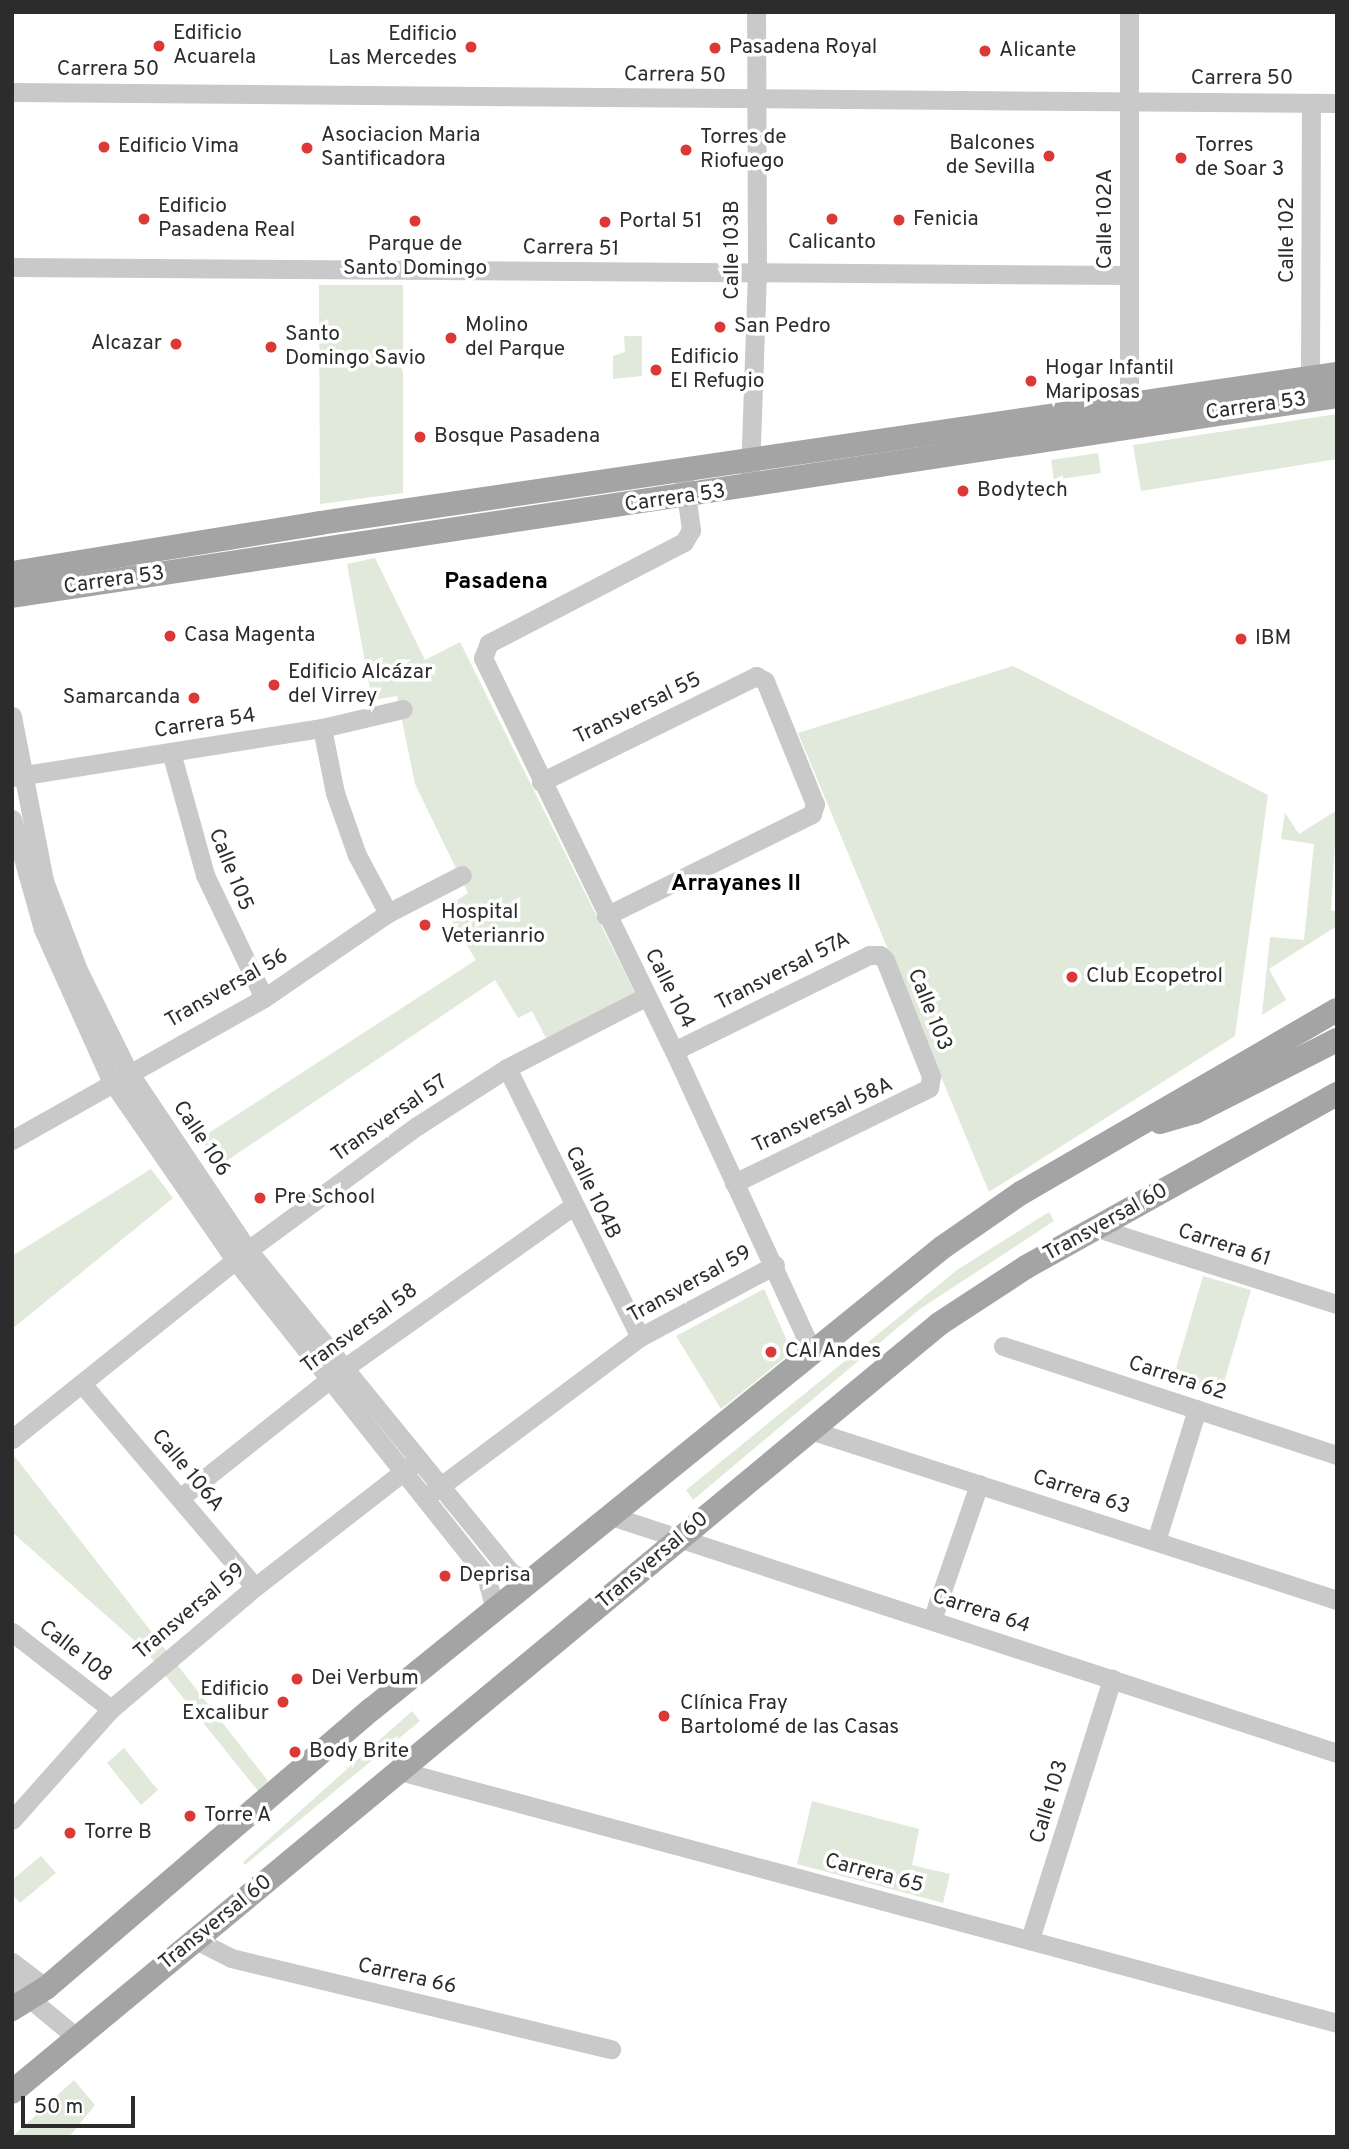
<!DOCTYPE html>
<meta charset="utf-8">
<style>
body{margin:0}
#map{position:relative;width:1349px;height:2149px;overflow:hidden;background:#fff;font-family:Overpass,sans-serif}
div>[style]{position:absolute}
.green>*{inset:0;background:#e1e9da}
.minor>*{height:19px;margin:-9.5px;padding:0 9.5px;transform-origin:9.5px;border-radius:9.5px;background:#c9c9c9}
.major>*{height:24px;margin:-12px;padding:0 12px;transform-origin:12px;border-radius:12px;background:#a4a4a4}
.dots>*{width:19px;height:19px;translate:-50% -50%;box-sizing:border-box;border:4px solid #fff;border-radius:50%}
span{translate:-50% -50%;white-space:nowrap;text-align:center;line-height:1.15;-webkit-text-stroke:7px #fff;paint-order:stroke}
.poi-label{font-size:21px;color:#2c2c2c}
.left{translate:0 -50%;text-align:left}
.right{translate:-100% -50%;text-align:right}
.street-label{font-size:21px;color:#2c2c2c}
.neighbourhood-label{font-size:23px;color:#000;font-weight:700}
.frame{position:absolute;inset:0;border:14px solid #2c2c2c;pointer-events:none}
.scale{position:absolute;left:21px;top:2096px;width:114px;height:32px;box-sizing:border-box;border:4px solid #2c2c2c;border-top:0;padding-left:9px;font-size:21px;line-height:24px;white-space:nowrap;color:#2c2c2c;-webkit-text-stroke:5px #fff;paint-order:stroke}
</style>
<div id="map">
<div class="green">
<div style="clip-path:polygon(319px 285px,403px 285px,403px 493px,320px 504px)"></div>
<div style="clip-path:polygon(624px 336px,642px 336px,642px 376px,613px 379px,613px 356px,625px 352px)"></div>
<div style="clip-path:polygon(1337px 414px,1337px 459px,1141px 491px,1133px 445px)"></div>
<div style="clip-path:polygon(1098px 453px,1101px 473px,1054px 480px,1051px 460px)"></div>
<div style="clip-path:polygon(375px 558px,425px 660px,460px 642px,636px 995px,546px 1038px,532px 1011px,518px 1018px,495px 980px,219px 1166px,201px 1138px,476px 960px,444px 909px,468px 893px,415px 784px,397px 696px,372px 700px,347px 564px)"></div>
<div style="clip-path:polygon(1013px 666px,1268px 795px,1235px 1036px,989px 1192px,798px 733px)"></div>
<div style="clip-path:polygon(1337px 810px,1331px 910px,1337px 912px,1337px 926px,1269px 969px,1286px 1000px,1262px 1015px,1270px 937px,1304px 940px,1314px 844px,1281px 839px,1285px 813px,1299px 834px)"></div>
<div style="clip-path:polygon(151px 1169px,173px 1198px,12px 1329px,12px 1256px)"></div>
<div style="clip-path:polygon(1049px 1212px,1054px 1221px,920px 1309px,693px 1500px,686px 1490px,957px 1270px)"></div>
<div style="clip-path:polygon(1203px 1276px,1251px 1290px,1220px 1396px,1172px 1382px)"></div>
<div style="clip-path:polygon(764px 1289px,792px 1352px,721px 1409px,676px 1336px)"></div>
<div style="clip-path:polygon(12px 1453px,268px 1781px,258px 1791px,144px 1649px,12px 1532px)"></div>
<div style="clip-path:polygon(412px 1711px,420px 1721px,245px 1865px,243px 1862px)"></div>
<div style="clip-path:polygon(124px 1748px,158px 1790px,141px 1805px,107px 1763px)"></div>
<div style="clip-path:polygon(812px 1801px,919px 1829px,912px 1865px,950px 1874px,943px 1903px,797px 1864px)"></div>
<div style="clip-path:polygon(41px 1856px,56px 1873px,20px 1903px,12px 1894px,12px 1880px)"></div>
<div style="clip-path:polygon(74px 2080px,95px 2105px,69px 2137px,12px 2137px)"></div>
</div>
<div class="minor">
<div style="left:1129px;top:12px;width:405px;rotate:90deg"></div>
<div style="left:12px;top:92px;width:1325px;rotate:0.48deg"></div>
<div style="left:12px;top:267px;width:1117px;rotate:0.41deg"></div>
<div style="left:1310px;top:377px;width:274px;rotate:-89.8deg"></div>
<div style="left:683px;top:472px;width:59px;rotate:82.1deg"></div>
<div style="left:691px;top:530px;width:14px;rotate:120deg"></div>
<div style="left:684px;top:542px;width:220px;rotate:152.6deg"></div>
<div style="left:489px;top:643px;width:16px;rotate:112deg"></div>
<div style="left:483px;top:658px;width:437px;rotate:64.1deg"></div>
<div style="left:674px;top:1051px;width:330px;rotate:65.3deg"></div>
<div style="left:750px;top:473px;width:199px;rotate:-88deg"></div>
<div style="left:757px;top:274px;width:262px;rotate:-90.2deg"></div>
<div style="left:12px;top:716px;width:168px;rotate:79deg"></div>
<div style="left:44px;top:881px;width:95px;rotate:69.1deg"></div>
<div style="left:78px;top:970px;width:113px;rotate:63.7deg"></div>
<div style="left:128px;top:1071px;width:216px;rotate:56.2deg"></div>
<div style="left:248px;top:1250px;width:417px;rotate:50.8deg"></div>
<div style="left:511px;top:1573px;width:22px;rotate:22deg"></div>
<div style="left:322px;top:728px;width:66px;rotate:78.7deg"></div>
<div style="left:335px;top:793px;width:66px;rotate:70.5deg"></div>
<div style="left:357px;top:855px;width:66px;rotate:61.9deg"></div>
<div style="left:171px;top:752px;width:128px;rotate:74.5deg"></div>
<div style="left:205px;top:875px;width:136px;rotate:64.4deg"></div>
<div style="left:12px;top:777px;width:314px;rotate:-9deg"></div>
<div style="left:322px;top:728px;width:83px;rotate:-13.2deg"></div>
<div style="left:541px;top:782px;width:240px;rotate:-26.2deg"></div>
<div style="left:756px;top:676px;width:10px;rotate:29deg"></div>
<div style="left:765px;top:681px;width:133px;rotate:67.9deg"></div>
<div style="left:815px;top:804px;width:10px;rotate:107deg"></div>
<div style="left:812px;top:814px;width:230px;rotate:153.7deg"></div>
<div style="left:12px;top:819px;width:114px;rotate:74.3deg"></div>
<div style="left:43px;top:929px;width:166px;rotate:65.8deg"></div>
<div style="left:111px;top:1080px;width:219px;rotate:55.4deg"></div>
<div style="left:235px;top:1260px;width:404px;rotate:51.5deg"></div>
<div style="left:486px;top:1576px;width:35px;rotate:75deg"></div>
<div style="left:674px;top:1051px;width:217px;rotate:-26.2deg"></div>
<div style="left:869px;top:955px;width:11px"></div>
<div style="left:880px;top:955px;width:7px;rotate:45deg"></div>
<div style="left:885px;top:960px;width:125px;rotate:68.4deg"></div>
<div style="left:931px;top:1076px;width:12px;rotate:99deg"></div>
<div style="left:929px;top:1088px;width:217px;rotate:154deg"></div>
<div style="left:507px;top:1068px;width:300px;rotate:63.7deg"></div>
<div style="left:12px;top:1140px;width:289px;rotate:-29.4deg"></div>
<div style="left:264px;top:998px;width:150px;rotate:-34.4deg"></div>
<div style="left:388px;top:913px;width:83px;rotate:-27.2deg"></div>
<div style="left:1097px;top:1228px;width:252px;rotate:17.6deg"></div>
<div style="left:1003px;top:1346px;width:351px;rotate:18.1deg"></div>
<div style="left:83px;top:1385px;width:265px;rotate:49.6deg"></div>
<div style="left:810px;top:1430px;width:554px;rotate:17.88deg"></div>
<div style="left:12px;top:1439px;width:302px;rotate:-38.7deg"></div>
<div style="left:248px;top:1250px;width:210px;rotate:-36.3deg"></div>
<div style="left:417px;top:1126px;width:107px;rotate:-32.8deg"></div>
<div style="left:507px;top:1068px;width:157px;rotate:-27.2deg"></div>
<div style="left:430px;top:1494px;width:262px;rotate:-36.8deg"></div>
<div style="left:640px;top:1337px;width:153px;rotate:-28.1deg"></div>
<div style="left:180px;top:1498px;width:208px;rotate:-38.4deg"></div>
<div style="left:343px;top:1369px;width:282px;rotate:-35.3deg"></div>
<div style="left:611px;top:1516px;width:764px;rotate:18.08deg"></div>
<div style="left:1156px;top:1541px;width:138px;rotate:-72.7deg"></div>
<div style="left:932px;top:1620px;width:144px;rotate:-70.9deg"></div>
<div style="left:12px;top:1632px;width:125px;rotate:37.9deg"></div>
<div style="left:400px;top:1771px;width:970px;rotate:15.05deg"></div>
<div style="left:12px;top:1820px;width:149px;rotate:-48.3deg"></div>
<div style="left:111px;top:1709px;width:189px;rotate:-40.3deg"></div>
<div style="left:255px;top:1587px;width:200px;rotate:-37.9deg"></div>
<div style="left:1030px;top:1939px;width:273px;rotate:-72.5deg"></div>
<div style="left:196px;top:1940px;width:39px;rotate:27deg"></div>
<div style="left:231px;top:1958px;width:391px;rotate:13.5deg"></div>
<div style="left:12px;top:1962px;width:43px;rotate:37.4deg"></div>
<div style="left:12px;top:1984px;width:83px;rotate:39.6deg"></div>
</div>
<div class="major">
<div style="left:12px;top:573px;width:312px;rotate:-9.2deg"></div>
<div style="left:320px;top:523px;width:1028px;rotate:-8.34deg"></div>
<div style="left:12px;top:596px;width:1340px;rotate:-8.58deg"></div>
<div style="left:1160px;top:1122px;width:36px;rotate:-16deg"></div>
<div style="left:1195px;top:1112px;width:159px;rotate:-26.9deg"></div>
<div style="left:12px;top:2009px;width:40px;rotate:-32deg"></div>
<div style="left:46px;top:1988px;width:429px;rotate:-40.6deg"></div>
<div style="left:372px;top:1709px;width:734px;rotate:-38.98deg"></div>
<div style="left:943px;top:1247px;width:95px;rotate:-34.7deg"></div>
<div style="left:1021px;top:1193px;width:365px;rotate:-30.1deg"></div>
<div style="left:12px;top:2092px;width:1204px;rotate:-39.64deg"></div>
<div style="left:939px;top:1324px;width:104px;rotate:-33.2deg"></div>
<div style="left:1026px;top:1267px;width:356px;rotate:-29.1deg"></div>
</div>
<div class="dots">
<div style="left:159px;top:46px;background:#dc3936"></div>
<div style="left:471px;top:47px;background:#dc3936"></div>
<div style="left:715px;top:48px;background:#dc3936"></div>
<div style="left:985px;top:51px;background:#dc3936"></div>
<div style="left:104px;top:147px;background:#dc3936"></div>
<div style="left:307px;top:148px;background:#dc3936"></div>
<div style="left:686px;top:150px;background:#dc3936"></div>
<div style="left:1049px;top:156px;background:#dc3936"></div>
<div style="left:1181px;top:158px;background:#dc3936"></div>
<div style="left:144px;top:219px;background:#dc3936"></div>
<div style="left:832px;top:219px;background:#dc3936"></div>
<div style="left:899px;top:220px;background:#dc3936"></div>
<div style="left:415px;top:221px;background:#dc3936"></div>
<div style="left:605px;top:222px;background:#dc3936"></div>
<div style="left:720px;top:327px;background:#dc3936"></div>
<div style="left:451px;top:338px;background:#dc3936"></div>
<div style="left:176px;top:344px;background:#dc3936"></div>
<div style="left:271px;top:347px;background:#dc3936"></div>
<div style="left:656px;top:370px;background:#dc3936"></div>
<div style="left:1031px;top:381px;background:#dc3936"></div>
<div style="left:420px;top:437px;background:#dc3936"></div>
<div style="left:963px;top:491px;background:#dc3936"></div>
<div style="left:170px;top:636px;background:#dc3936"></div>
<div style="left:1241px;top:639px;background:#dc3936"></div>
<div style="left:274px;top:685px;background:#dc3936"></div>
<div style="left:194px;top:698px;background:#dc3936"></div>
<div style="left:425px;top:925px;background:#dc3936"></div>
<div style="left:1072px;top:977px;background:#dc3936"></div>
<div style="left:260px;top:1198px;background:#dc3936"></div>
<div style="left:771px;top:1352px;background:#dc3936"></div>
<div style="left:445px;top:1576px;background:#dc3936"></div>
<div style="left:297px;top:1679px;background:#dc3936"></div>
<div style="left:283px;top:1702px;background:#dc3936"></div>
<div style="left:664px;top:1716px;background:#dc3936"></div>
<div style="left:295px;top:1752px;background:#dc3936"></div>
<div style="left:190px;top:1816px;background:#dc3936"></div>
<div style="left:70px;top:1833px;background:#dc3936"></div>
</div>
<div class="poi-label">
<span class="left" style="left:173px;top:46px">Edificio<br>Acuarela</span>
<span class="right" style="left:457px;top:47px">Edificio<br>Las Mercedes</span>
<span class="left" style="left:729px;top:48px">Pasadena Royal</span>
<span class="left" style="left:999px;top:51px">Alicante</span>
<span class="left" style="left:321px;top:148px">Asociacion Maria<br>Santificadora</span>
<span class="left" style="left:700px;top:150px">Torres de<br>Riofuego</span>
<span class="right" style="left:1035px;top:156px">Balcones<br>de Sevilla</span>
<span class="left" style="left:1195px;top:158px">Torres<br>de Soar 3</span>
<span class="left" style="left:118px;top:147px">Edificio Vima</span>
<span class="left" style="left:158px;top:219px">Edificio<br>Pasadena Real</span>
<span class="left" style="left:913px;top:220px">Fenicia</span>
<span class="left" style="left:619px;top:222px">Portal 51</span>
<span style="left:832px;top:243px">Calicanto</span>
<span style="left:415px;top:257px">Parque de<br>Santo Domingo</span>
<span class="left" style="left:465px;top:338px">Molino<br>del Parque</span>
<span class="left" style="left:734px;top:327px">San Pedro</span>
<span class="left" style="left:285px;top:347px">Santo<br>Domingo Savio</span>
<span class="right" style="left:162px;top:344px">Alcazar</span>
<span class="left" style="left:670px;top:370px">Edificio<br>El Refugio</span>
<span class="left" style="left:1045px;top:381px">Hogar Infantil<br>Mariposas</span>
<span class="left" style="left:434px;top:437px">Bosque Pasadena</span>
<span class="left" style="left:977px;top:491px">Bodytech</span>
<span class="left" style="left:184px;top:636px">Casa Magenta</span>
<span class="left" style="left:1255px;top:639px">IBM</span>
<span class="left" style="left:288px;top:685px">Edificio Alcázar<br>del Virrey</span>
<span class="right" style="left:180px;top:698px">Samarcanda</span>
<span class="left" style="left:441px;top:925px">Hospital<br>Veterianrio</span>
<span class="left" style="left:1086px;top:977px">Club Ecopetrol</span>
<span class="left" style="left:274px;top:1198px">Pre School</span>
<span class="left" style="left:785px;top:1352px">CAI Andes</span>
<span class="left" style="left:459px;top:1576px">Deprisa</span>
<span class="left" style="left:311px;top:1679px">Dei Verbum</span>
<span class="right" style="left:269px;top:1702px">Edificio<br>Excalibur</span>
<span class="left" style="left:680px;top:1716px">Clínica Fray<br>Bartolomé de las Casas</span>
<span class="left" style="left:309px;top:1752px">Body Brite</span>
<span class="left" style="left:204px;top:1816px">Torre A</span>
<span class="left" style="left:84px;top:1833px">Torre B</span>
</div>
<div class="street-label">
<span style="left:108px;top:70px">Carrera 50</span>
<span style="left:675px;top:76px;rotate:1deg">Carrera 50</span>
<span style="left:1242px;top:79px">Carrera 50</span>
<span style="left:1106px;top:219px;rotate:-90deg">Calle 102A</span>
<span style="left:1288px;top:240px;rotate:-90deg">Calle 102</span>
<span style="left:571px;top:249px;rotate:1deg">Carrera 51</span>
<span style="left:733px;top:250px;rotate:-90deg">Calle 103B</span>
<span style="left:1256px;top:407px;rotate:-8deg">Carrera 53</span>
<span style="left:675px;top:499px;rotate:-8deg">Carrera 53</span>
<span style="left:114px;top:581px;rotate:-8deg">Carrera 53</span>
<span style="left:638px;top:709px;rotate:-26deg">Transversal 55</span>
<span style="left:205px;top:724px;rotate:-9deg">Carrera 54</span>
<span style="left:230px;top:870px;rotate:68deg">Calle 105</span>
<span style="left:783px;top:972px;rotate:-27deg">Transversal 57A</span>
<span style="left:227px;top:989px;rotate:-30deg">Transversal 56</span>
<span style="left:669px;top:989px;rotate:63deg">Calle 104</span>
<span style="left:929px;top:1010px;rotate:68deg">Calle 103</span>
<span style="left:823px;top:1116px;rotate:-25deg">Transversal 58A</span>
<span style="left:390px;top:1119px;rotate:-35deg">Transversal 57</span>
<span style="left:201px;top:1139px;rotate:56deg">Calle 106</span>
<span style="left:592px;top:1193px;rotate:64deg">Calle 104B</span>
<span style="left:1106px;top:1223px;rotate:-29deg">Transversal 60</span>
<span style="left:1224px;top:1246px;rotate:18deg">Carrera 61</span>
<span style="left:690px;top:1285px;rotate:-29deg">Transversal 59</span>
<span style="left:360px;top:1329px;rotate:-36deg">Transversal 58</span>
<span style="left:1177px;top:1379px;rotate:18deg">Carrera 62</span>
<span style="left:187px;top:1471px;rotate:50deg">Calle 106A</span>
<span style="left:1081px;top:1493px;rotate:18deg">Carrera 63</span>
<span style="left:653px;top:1561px;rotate:-40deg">Transversal 60</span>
<span style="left:190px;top:1612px;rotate:-40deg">Transversal 59</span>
<span style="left:981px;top:1612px;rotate:18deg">Carrera 64</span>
<span style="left:75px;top:1652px;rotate:38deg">Calle 108</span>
<span style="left:1050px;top:1802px;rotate:-73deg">Calle 103</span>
<span style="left:874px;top:1874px;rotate:15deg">Carrera 65</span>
<span style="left:216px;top:1923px;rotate:-39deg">Transversal 60</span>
<span style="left:407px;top:1977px;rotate:13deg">Carrera 66</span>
</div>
<div class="neighbourhood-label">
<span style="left:496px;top:583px">Pasadena</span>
<span style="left:736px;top:885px">Arrayanes II</span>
</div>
<div class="frame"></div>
<div class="scale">50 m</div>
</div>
